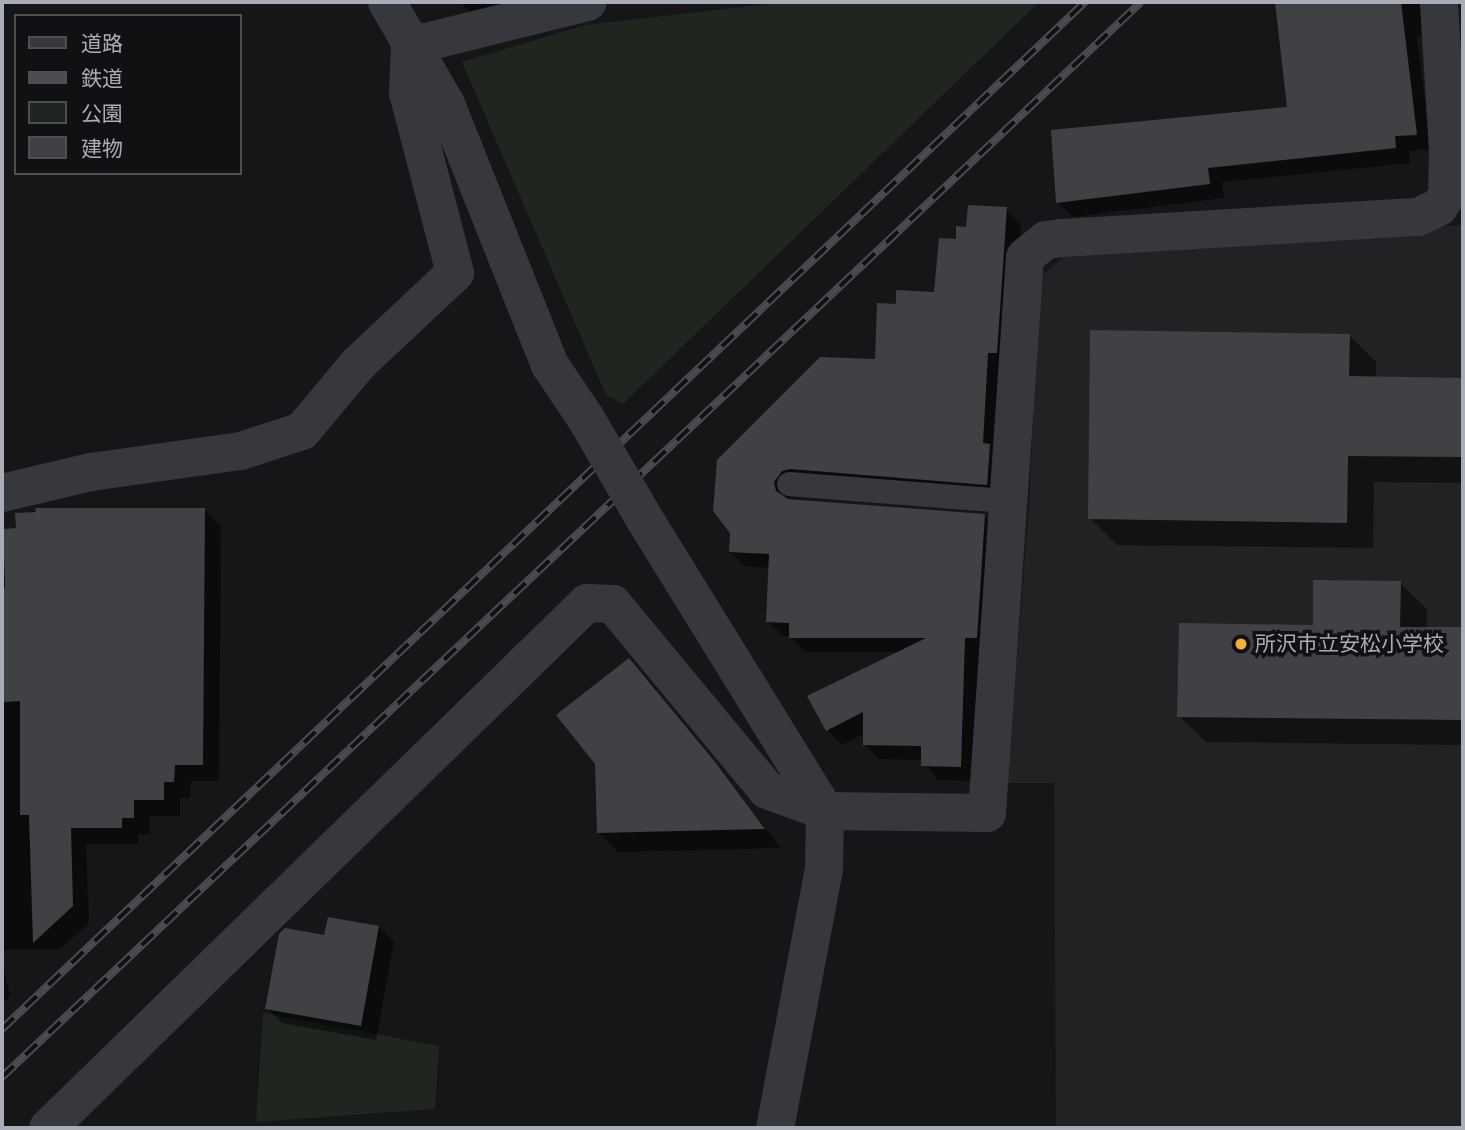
<!DOCTYPE html>
<meta charset="utf-8">
<style>
body{margin:0}
#map{position:relative;width:1465px;height:1130px;overflow:hidden;background:#161618;font-family:Poppins,"Noto Sans JP",sans-serif}
div>[style]{position:absolute}
.built>*{inset:0;background:#222225}
.green>*{inset:0;background:#1e261f}
.shadow>*{inset:0;background:#0007}
.building>*{inset:0;background:#404145}
.lane>*{height:24px;margin:-12px;padding:0 12px;transform-origin:12px;border-radius:12px;background:#37383d}
.street>*{height:38px;margin:-19px;padding:0 19px;transform-origin:19px;border-radius:19px;background:#37383d}
.rail>*{height:8px;margin-top:-4px;transform-origin:0;background:repeating-linear-gradient(90deg,#111113 0 16px,#4a4c52 0 32px);box-sizing:border-box;border-block:2px solid #4a4c52}
.street-bridge>*{height:38px;margin:-19px;padding:0 19px;transform-origin:19px;border-radius:19px;background:#37383d}
.dots>*{width:19px;height:19px;translate:-50% -50%;box-sizing:border-box;border:4px solid #111113;border-radius:50%}
span{translate:-50% -50%;white-space:nowrap;text-align:center;line-height:1.15;-webkit-text-stroke:7px #111113;paint-order:stroke}
.poi-label{font-size:21px;color:#a8adb8}
.left{translate:0 -50%;text-align:left}
.frame{position:absolute;inset:0;border:4px solid #a8adb8;pointer-events:none}
.legend{position:absolute;left:14px;top:14px;width:228px;height:161px;box-sizing:border-box;background:#111113;border:2px solid #4d4f55;margin:0;padding:9px 12px;list-style:none;font-size:21px;color:#a8adb8}
.legend li{display:flex;align-items:center;gap:14px;height:35px}
.legend b{width:35px;border:2px solid #4d4f55}
</style>
<div id="map">
<div class="built">
<div style="clip-path:polygon(1463px 225px,1463px 1128px,1056px 1128px,1054px 783px,1007px 783px,1029px 505px,1039px 278px,1066px 255px)"></div>
</div>
<div class="green">
<div style="clip-path:polygon(787px 2px,1039px 2px,623px 404px,606px 395px,462px 62px,585px 25px)"></div>
<div style="clip-path:polygon(263px 1013px,439px 1046px,435px 1109px,256px 1122px)"></div>
</div>
<div class="shadow">
<div style="clip-path:polygon(460px 2px,511px 2px,478px 22px)"></div>
<div style="clip-path:polygon(1277px 2px,1435px 2px,1433px 34px,1417px 36px,1431px 149px,1409px 151px,1410px 163px,1222px 182px,1224px 198px,1073px 217px,1058px 202px,1289px 109px)"></div>
<div style="clip-path:polygon(1006px 209px,1021px 224px,1001px 499px,797px 485px,788px 498px,985px 516px,999px 531px,976px 781px,937px 780px,923px 760px,879px 759px,864px 744px,865px 733px,842px 745px,827px 730px,902px 652px,805px 652px,790px 636px,783px 636px,768px 621px,770px 568px,745px 566px,730px 552px,732px 532px,715px 510px,876px 361px,897px 306px,936px 294px,957px 241px,968px 229px)"></div>
<div style="clip-path:polygon(1349px 335px,1376px 362px,1376px 378px,1463px 379px,1463px 483px,1374px 482px,1373px 548px,1117px 545px,1090px 518px)"></div>
<div style="clip-path:polygon(205px 510px,221px 527px,219px 781px,191px 781px,190px 798px,180px 798px,180px 816px,150px 816px,150px 834px,138px 834px,138px 844px,86px 844px,89px 923px,61px 949px,2px 950px,2px 543px)"></div>
<div style="clip-path:polygon(1400px 583px,1427px 609px,1427px 629px,1463px 629px,1463px 745px,1206px 742px,1179px 716px,1314px 627px)"></div>
<div style="clip-path:polygon(629px 660px,648px 680px,781px 848px,618px 852px,599px 833px)"></div>
<div style="clip-path:polygon(379px 927px,394px 942px,376px 1040px,282px 1023px,267px 1008px,326px 937px)"></div>
<div style="clip-path:polygon(2px 961px,10px 995px,2px 1005px)"></div>
</div>
<div class="building">
<div style="clip-path:polygon(1275px 2px,1401px 2px,1417px 135px,1395px 136px,1396px 148px,1208px 168px,1210px 184px,1056px 203px,1051px 130px,1287px 107px)"></div>
<div style="clip-path:polygon(968px 205px,1007px 207px,997px 353px,988px 353px,983px 443px,990px 444px,987px 485px,790px 469px,782px 471px,774px 482px,776px 491px,788px 499px,985px 514px,977px 638px,965px 638px,961px 767px,921px 766px,921px 746px,863px 745px,863px 712px,826px 731px,807px 696px,926px 638px,789px 638px,789px 623px,766px 622px,769px 554px,729px 552px,730px 533px,713px 511px,717px 460px,820px 357px,875px 359px,877px 303px,896px 304px,896px 290px,934px 292px,939px 238px,956px 239px,956px 226px,966px 227px)"></div>
<div style="clip-path:polygon(1090px 330px,1350px 334px,1349px 376px,1463px 378px,1463px 457px,1348px 456px,1347px 523px,1088px 519px)"></div>
<div style="clip-path:polygon(35px 508px,205px 508px,203px 765px,175px 765px,174px 782px,164px 782px,164px 800px,134px 800px,134px 818px,122px 818px,122px 828px,71px 828px,73px 906px,33px 943px,29px 815px,20px 815px,20px 701px,4px 702px,2px 588px,5px 587px,3px 529px,16px 528px,15px 513px,36px 512px)"></div>
<div style="clip-path:polygon(1313px 580px,1401px 581px,1400px 627px,1463px 627px,1463px 720px,1177px 717px,1179px 623px,1313px 625px)"></div>
<div style="clip-path:polygon(629px 658px,715px 762px,765px 829px,597px 833px,595px 764px,556px 715px)"></div>
<div style="clip-path:polygon(328px 917px,379px 926px,361px 1026px,265px 1009px,279px 934px,285px 928px,324px 935px)"></div>
</div>
<div class="lane">
<div style="left:789px;top:484px;width:217px;rotate:4.5deg"></div>
</div>
<div class="street">
<div style="left:387px;top:2px;width:118px;rotate:60deg"></div>
<div style="left:446px;top:104px;width:281px;rotate:68.3deg"></div>
<div style="left:550px;top:365px;width:63px;rotate:56.1deg"></div>
<div style="left:2px;top:493px;width:91px;rotate:-13.3deg"></div>
<div style="left:91px;top:472px;width:151px;rotate:-8deg"></div>
<div style="left:241px;top:451px;width:64px;rotate:-18.2deg"></div>
<div style="left:302px;top:431px;width:87px;rotate:-50.1deg"></div>
<div style="left:358px;top:364px;width:133px;rotate:-43.2deg"></div>
<div style="left:455px;top:273px;width:186px;rotate:-104.6deg"></div>
<div style="left:408px;top:93px;width:47px;rotate:-87.6deg"></div>
<div style="left:410px;top:46px;width:183px;rotate:-13.9deg"></div>
<div style="left:647px;top:523px;width:339px;rotate:58.3deg"></div>
<div style="left:825px;top:811px;width:58px;rotate:91deg"></div>
<div style="left:824px;top:869px;width:264px;rotate:100.7deg"></div>
<div style="left:48px;top:1128px;width:752px;rotate:-44.25deg"></div>
<div style="left:587px;top:603px;width:26px;rotate:2deg"></div>
<div style="left:613px;top:604px;width:241px;rotate:50.4deg"></div>
<div style="left:767px;top:790px;width:62px;rotate:19.9deg"></div>
<div style="left:825px;top:811px;width:162px;rotate:0.7deg"></div>
<div style="left:987px;top:813px;width:557px;rotate:-86.09deg"></div>
<div style="left:1025px;top:257px;width:27px;rotate:-39deg"></div>
<div style="left:1046px;top:240px;width:16px;rotate:-7deg"></div>
<div style="left:1062px;top:238px;width:357px;rotate:-3.4deg"></div>
<div style="left:1418px;top:217px;width:23px;rotate:-25deg"></div>
<div style="left:1439px;top:207px;width:14px;rotate:-56deg"></div>
<div style="left:1447px;top:195px;width:44px;rotate:-88.7deg"></div>
<div style="left:1448px;top:151px;width:149px;rotate:-93.5deg"></div>
</div>
<div class="rail">
<div style="left:2px;top:1029px;width:1493px;rotate:-43.48deg"></div>
<div style="left:2px;top:1077px;width:1566px;rotate:-43.34deg"></div>
</div>
<div class="street-bridge">
<div style="left:585px;top:417px;width:123px;rotate:59.7deg"></div>
</div>
<div class="dots">
<div style="left:1241px;top:644px;background:#f2b134"></div>
</div>
<div class="poi-label">
<span class="left" style="left:1255px;top:644px">所沢市立安松小学校</span>
</div>
<div class="frame"></div>
<ul class="legend">
<li><b style="height:9px;background:#37383d"></b>道路</li>
<li><b style="height:9px;background:#4a4c52"></b>鉄道</li>
<li><b style="height:19px;background:#1e261f"></b>公園</li>
<li><b style="height:19px;background:#404145"></b>建物</li>
</ul>
</div>
